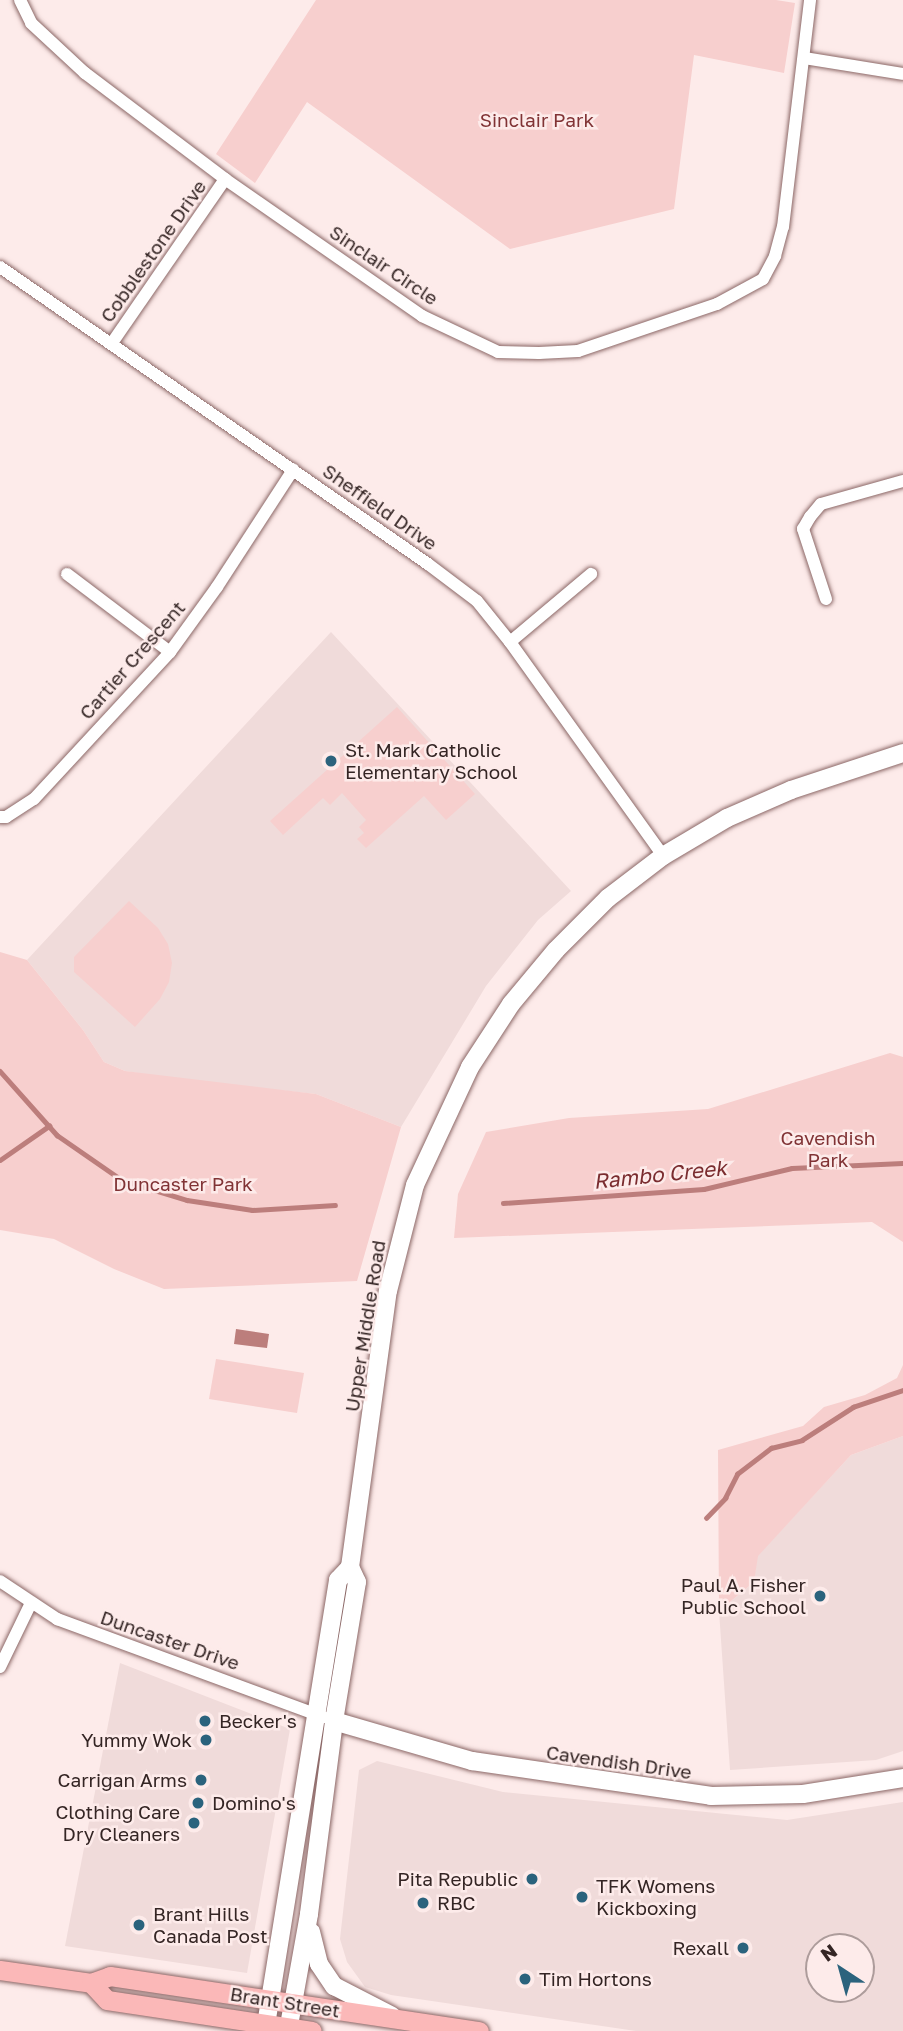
<!DOCTYPE html>
<style>
body{margin:0}
#map{position:relative;width:903px;height:2031px;overflow:hidden;background:#fdebea;font-family:"Golos Text",sans-serif}
div>[style]{position:absolute}
.built>*{inset:0;background:#f0dbda}
.green>*{inset:0;background:#f7cfce}
.water>*{inset:0;background:#bc7e7c}
.stream>*{height:4.5px;margin:-2.25px;padding:0 2.25px;transform-origin:2.25px;border-radius:2.25px;background:#bc7e7c}
.roads{filter:drop-shadow(0 0 2px #8b6766) drop-shadow(0 0 2px #8b6766)}
.street>*{height:12px;margin:-6px;padding:0 6px;transform-origin:6px;border-radius:6px;background:#fff}
.secondary>*{height:18px;margin:-9px;padding:0 9px;transform-origin:9px;border-radius:9px;background:#fff}
.primary>*{height:19px;margin:-9.5px;padding:0 9.5px;transform-origin:9.5px;border-radius:9.5px;background:#fbb8b8}
.dots>*{width:19px;height:19px;translate:-50% -50%;box-sizing:border-box;border:4px solid #fdebea;border-radius:50%}
span{translate:-50% -50%;white-space:nowrap;text-align:center;line-height:1.15;-webkit-text-stroke:5px #fdebea;paint-order:stroke}
.park-label{font-size:19px;color:#813335}
.street-label{font-size:19px;color:#342524}
.poi-label{font-size:19px;color:#342524}
.left{translate:0 -50%;text-align:left}
.right{translate:-100% -50%;text-align:right}
.water-label{font-size:21px;color:#7a2c2f;font-style:italic}
.north{position:absolute;left:805px;top:1933px;width:70px;height:70px;box-sizing:border-box;background:#fdebea;border:2px solid #ad9c9b;border-radius:50%;rotate:324deg;font-size:19px;font-weight:700;line-height:28px;text-align:center;color:#342524}
.north::after{content:'';display:block;margin:auto;width:24px;height:32px;background:#2b637d;clip-path:polygon(50% 0,100% 100%,50% 72%,0 100%)}
</style>
<div id="map">
<div class="built">
<div style="clip-path:polygon(331px 632px,571px 891px,538px 920px,486px 986px,401px 1127px,316px 1094px,183px 1080px,125px 1071px,104px 1062px,83px 1030px,27px 960px)"></div>
<div style="clip-path:polygon(903px 1436px,903px 1751px,876px 1760px,730px 1770px,719px 1611px,754px 1582px,757px 1556px,851px 1455px)"></div>
<div style="clip-path:polygon(120px 1663px,290px 1729px,247px 1973px,65px 1946px)"></div>
<div style="clip-path:polygon(evenodd,377px 1761px,503px 1792px,787px 1820px,903px 1802px,903px 2031px,636px 2031px,391px 1995px,365px 1987px,347px 1962px,340px 1939px,359px 1770px,377px 1761px,819px 1947px,861px 1947px,861px 1989px,819px 1989px,819px 1947px)"></div>
</div>
<div class="green">
<div style="clip-path:polygon(316px 0,776px 0,795px 3px,784px 73px,694px 55px,674px 209px,510px 249px,307px 102px,255px 183px,216px 154px)"></div>
<div style="clip-path:polygon(397px 707px,475px 794px,446px 820px,424px 796px,366px 848px,357px 839px,364px 833px,359px 827px,366px 820px,342px 793px,330px 805px,323px 798px,283px 835px,270px 821px)"></div>
<div style="clip-path:polygon(129px 901px,158px 928px,168px 944px,172px 963px,169px 982px,160px 999px,135px 1027px,74px 972px,74px 957px)"></div>
<div style="clip-path:polygon(0 952px,27px 960px,83px 1030px,104px 1062px,125px 1071px,316px 1094px,401px 1127px,357px 1281px,164px 1289px,114px 1269px,54px 1239px,0 1230px)"></div>
<div style="clip-path:polygon(890px 1053px,903px 1057px,903px 1242px,872px 1222px,454px 1238px,458px 1194px,486px 1132px,569px 1118px,708px 1109px)"></div>
<div style="clip-path:polygon(216px 1359px,304px 1373px,297px 1413px,209px 1399px)"></div>
<div style="clip-path:polygon(903px 1365px,903px 1436px,851px 1455px,758px 1556px,754px 1582px,719px 1611px,718px 1450px,803px 1426px,824px 1407px,865px 1395px,897px 1378px)"></div>
</div>
<div class="water">
<div style="clip-path:polygon(236px 1329px,269px 1334px,267px 1348px,234px 1344px)"></div>
</div>
<div class="stream">
<div style="left:0;top:1071px;width:86px;rotate:48.3deg"></div>
<div style="left:57px;top:1135px;width:79px;rotate:34.7deg"></div>
<div style="left:122px;top:1180px;width:68px;rotate:17.1deg"></div>
<div style="left:187px;top:1200px;width:66px;rotate:8.7deg"></div>
<div style="left:252px;top:1210px;width:83px;rotate:-3.4deg"></div>
<div style="left:0;top:1160px;width:60px;rotate:-34.8deg"></div>
<div style="left:503px;top:1203px;width:201px;rotate:-4deg"></div>
<div style="left:704px;top:1189px;width:90px;rotate:-13.4deg"></div>
<div style="left:792px;top:1168px;width:111px;rotate:-2.6deg"></div>
<div style="left:706px;top:1518px;width:28px;rotate:-46deg"></div>
<div style="left:725px;top:1498px;width:27px;rotate:-63deg"></div>
<div style="left:737px;top:1474px;width:43px;rotate:-37.4deg"></div>
<div style="left:771px;top:1448px;width:32px;rotate:-14deg"></div>
<div style="left:802px;top:1440px;width:61px;rotate:-32.9deg"></div>
<div style="left:853px;top:1407px;width:53px;rotate:-18.8deg"></div>
</div>
<div class="roads">
<div class="street">
<div style="left:20px;top:0;width:25px;rotate:64deg"></div>
<div style="left:31px;top:23px;width:74px;rotate:42.8deg"></div>
<div style="left:85px;top:73px;width:176px;rotate:37.1deg"></div>
<div style="left:225px;top:179px;width:240px;rotate:34.8deg"></div>
<div style="left:422px;top:316px;width:84px;rotate:25.3deg"></div>
<div style="left:498px;top:352px;width:41px;rotate:1.4deg"></div>
<div style="left:539px;top:353px;width:39px;rotate:-3deg"></div>
<div style="left:578px;top:351px;width:147px;rotate:-18.7deg"></div>
<div style="left:717px;top:304px;width:52px;rotate:-28.5deg"></div>
<div style="left:763px;top:279px;width:26px;rotate:-62deg"></div>
<div style="left:775px;top:256px;width:30px;rotate:-75deg"></div>
<div style="left:783px;top:227px;width:229px;rotate:-83.2deg"></div>
<div style="left:804px;top:58px;width:100px;rotate:9.2deg"></div>
<div style="left:0;top:267px;width:521px;rotate:34.76deg"></div>
<div style="left:428px;top:564px;width:61px;rotate:37.1deg"></div>
<div style="left:477px;top:601px;width:53px;rotate:51.2deg"></div>
<div style="left:510px;top:642px;width:263px;rotate:54.4deg"></div>
<div style="left:112px;top:343px;width:199px;rotate:-55.4deg"></div>
<div style="left:67px;top:574px;width:129px;rotate:37.1deg"></div>
<div style="left:826px;top:599px;width:74px;rotate:-108.2deg"></div>
<div style="left:803px;top:529px;width:14px;rotate:-60deg"></div>
<div style="left:810px;top:517px;width:17px;rotate:-50deg"></div>
<div style="left:821px;top:504px;width:85px;rotate:-15.7deg"></div>
<div style="left:510px;top:642px;width:106px;rotate:-40deg"></div>
<div style="left:0;top:817px;width:6px"></div>
<div style="left:6px;top:817px;width:33px;rotate:-33deg"></div>
<div style="left:34px;top:799px;width:200px;rotate:-47.2deg"></div>
<div style="left:170px;top:652px;width:80px;rotate:-54.1deg"></div>
<div style="left:217px;top:587px;width:140px;rotate:-57deg"></div>
<div style="left:0;top:1581px;width:69px;rotate:33.7deg"></div>
<div style="left:57px;top:1619px;width:284px;rotate:20.2deg"></div>
<div style="left:0;top:1667px;width:71px;rotate:-64.2deg"></div>
</div>
<div class="secondary">
<div style="left:334px;top:1721px;width:144px;rotate:16.2deg"></div>
<div style="left:472px;top:1761px;width:242px;rotate:8.3deg"></div>
<div style="left:711px;top:1796px;width:92px;rotate:-1.2deg"></div>
<div style="left:803px;top:1794px;width:101px;rotate:-9.1deg"></div>
<div style="left:311px;top:1932px;width:33px;rotate:76deg"></div>
<div style="left:319px;top:1964px;width:27px;rotate:56deg"></div>
<div style="left:334px;top:1986px;width:65px;rotate:27.3deg"></div>
<div style="left:265px;top:2031px;width:457px;rotate:-80.8deg"></div>
<div style="left:338px;top:1580px;width:18px;rotate:-47deg"></div>
<div style="left:350px;top:1567px;width:279px;rotate:-82.2deg"></div>
<div style="left:388px;top:1291px;width:109px;rotate:-75.7deg"></div>
<div style="left:415px;top:1185px;width:130px;rotate:-65deg"></div>
<div style="left:470px;top:1067px;width:75px;rotate:-56.9deg"></div>
<div style="left:511px;top:1004px;width:70px;rotate:-50.2deg"></div>
<div style="left:556px;top:950px;width:74px;rotate:-45deg"></div>
<div style="left:608px;top:898px;width:69px;rotate:-37.4deg"></div>
<div style="left:663px;top:856px;width:74px;rotate:-30.7deg"></div>
<div style="left:727px;top:818px;width:70px;rotate:-23.6deg"></div>
<div style="left:791px;top:790px;width:118px;rotate:-18.3deg"></div>
<div style="left:288px;top:2031px;width:119px;rotate:-79.8deg"></div>
<div style="left:309px;top:1914px;width:195px;rotate:-82.6deg"></div>
<div style="left:334px;top:1721px;width:141px;rotate:-80.6deg"></div>
<div style="left:357px;top:1582px;width:17px;rotate:-115deg"></div>
</div>
<div class="primary">
<div style="left:0;top:1970px;width:92px;rotate:8.1deg"></div>
<div style="left:91px;top:1983px;width:20px;rotate:-20deg"></div>
<div style="left:110px;top:1976px;width:373px;rotate:8.5deg"></div>
<div style="left:91px;top:1983px;width:23px;rotate:47deg"></div>
<div style="left:107px;top:2000px;width:207px;rotate:8.6deg"></div>
</div>
</div>
<div class="dots">
<div style="left:331px;top:761px;background:#2b637d"></div>
<div style="left:820px;top:1596px;background:#2b637d"></div>
<div style="left:205px;top:1721px;background:#2b637d"></div>
<div style="left:206px;top:1740px;background:#2b637d"></div>
<div style="left:201px;top:1780px;background:#2b637d"></div>
<div style="left:198px;top:1803px;background:#2b637d"></div>
<div style="left:194px;top:1823px;background:#2b637d"></div>
<div style="left:532px;top:1879px;background:#2b637d"></div>
<div style="left:582px;top:1897px;background:#2b637d"></div>
<div style="left:423px;top:1903px;background:#2b637d"></div>
<div style="left:139px;top:1925px;background:#2b637d"></div>
<div style="left:743px;top:1948px;background:#2b637d"></div>
<div style="left:525px;top:1979px;background:#2b637d"></div>
</div>
<div class="park-label">
<span style="left:537px;top:120px">Sinclair Park</span>
<span style="left:828px;top:1149px">Cavendish<br>Park</span>
<span style="left:183px;top:1184px">Duncaster Park</span>
</div>
<div class="street-label">
<span style="left:153px;top:251px;rotate:-55deg">Cobblestone Drive</span>
<span style="left:384px;top:265px;rotate:34deg">Sinclair Circle</span>
<span style="left:380px;top:507px;rotate:35deg">Sheffield Drive</span>
<span style="left:132px;top:660px;rotate:-49deg">Cartier Crescent</span>
<span style="left:365px;top:1326px;rotate:-81deg">Upper Middle Road</span>
<span style="left:170px;top:1640px;rotate:19deg">Duncaster Drive</span>
<span style="left:619px;top:1762px;rotate:8deg">Cavendish Drive</span>
<span style="left:285px;top:2002px;rotate:9deg">Brant Street</span>
</div>
<div class="poi-label">
<span class="left" style="left:345px;top:761px">St. Mark Catholic<br>Elementary School</span>
<span class="right" style="left:806px;top:1596px">Paul A. Fisher<br>Public School</span>
<span class="left" style="left:219px;top:1721px">Becker's</span>
<span class="right" style="left:192px;top:1740px">Yummy Wok</span>
<span class="right" style="left:187px;top:1780px">Carrigan Arms</span>
<span class="left" style="left:212px;top:1803px">Domino's</span>
<span class="right" style="left:180px;top:1823px">Clothing Care<br>Dry Cleaners</span>
<span class="right" style="left:518px;top:1879px">Pita Republic</span>
<span class="left" style="left:596px;top:1897px">TFK Womens<br>Kickboxing</span>
<span class="left" style="left:437px;top:1903px">RBC</span>
<span class="left" style="left:153px;top:1925px">Brant Hills<br>Canada Post</span>
<span class="right" style="left:729px;top:1948px">Rexall</span>
<span class="left" style="left:539px;top:1979px">Tim Hortons</span>
</div>
<div class="water-label">
<span style="left:660px;top:1174px;rotate:-6deg">Rambo Creek</span>
</div>
<div class="north">N</div>
</div>
